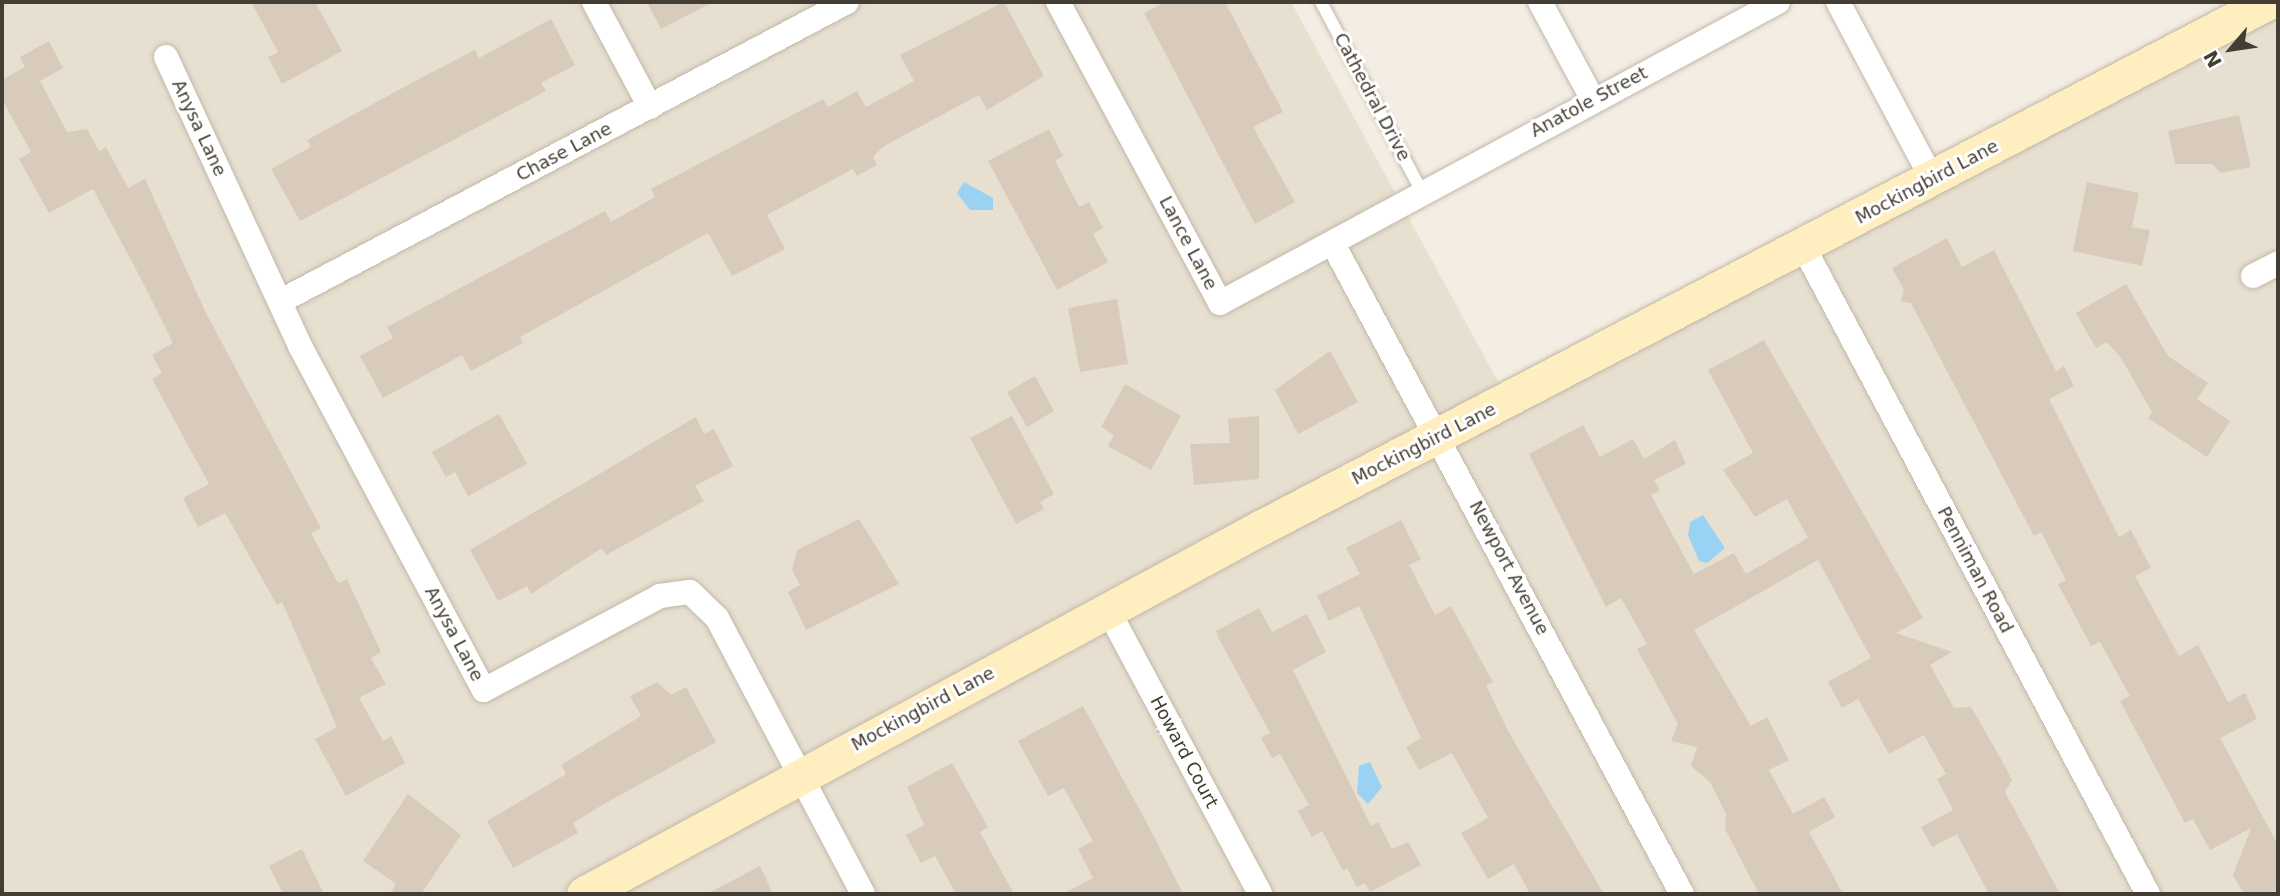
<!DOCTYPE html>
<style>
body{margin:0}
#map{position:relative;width:2280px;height:896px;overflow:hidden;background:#f3ede3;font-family:"DejaVu Sans",sans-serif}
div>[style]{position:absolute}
.residential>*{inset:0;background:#e7dfd0}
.water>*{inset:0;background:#9ad2f4}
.building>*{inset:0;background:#d8cbbb}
.roads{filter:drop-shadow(0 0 2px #c1b8a8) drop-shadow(0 0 2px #c1b8a8)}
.lane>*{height:12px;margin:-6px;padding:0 6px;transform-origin:6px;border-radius:6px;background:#fff}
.street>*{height:24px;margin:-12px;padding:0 12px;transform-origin:12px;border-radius:12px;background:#fff}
.secondary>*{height:35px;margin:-17.5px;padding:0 17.5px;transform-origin:17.5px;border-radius:17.5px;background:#ffeec0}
span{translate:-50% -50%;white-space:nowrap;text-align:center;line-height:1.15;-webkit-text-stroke:6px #fff;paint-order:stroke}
.street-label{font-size:18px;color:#443d33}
.frame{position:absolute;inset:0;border:4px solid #443d33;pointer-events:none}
.north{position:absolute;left:2196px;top:14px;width:70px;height:70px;-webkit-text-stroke:5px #fff;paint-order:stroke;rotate:241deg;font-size:19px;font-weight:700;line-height:28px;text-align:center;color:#443d33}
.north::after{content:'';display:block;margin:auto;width:24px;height:32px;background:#443d33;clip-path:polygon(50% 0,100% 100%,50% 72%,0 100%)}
</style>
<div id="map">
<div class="residential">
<div style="clip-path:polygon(2px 2px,1291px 2px,1508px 400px,2278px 2px,2278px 894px,2px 894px)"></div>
</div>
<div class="water">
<div style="clip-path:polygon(964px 182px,993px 198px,993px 210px,970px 210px,957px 193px)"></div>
<div style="clip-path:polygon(1703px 515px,1725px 548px,1707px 563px,1699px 561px,1688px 535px,1690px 522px)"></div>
<div style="clip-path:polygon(1370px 762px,1382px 787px,1368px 804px,1357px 793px,1359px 766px)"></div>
</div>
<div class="building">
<div style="clip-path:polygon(251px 2px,315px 2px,342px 51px,282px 84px,268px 57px,278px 52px)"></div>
<div style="clip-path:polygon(647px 2px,713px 2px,661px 29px)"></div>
<div style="clip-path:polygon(1004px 2px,1044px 76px,987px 110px,979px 95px,884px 146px,873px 157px,877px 165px,857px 176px,853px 169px,767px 215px,785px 249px,732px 276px,708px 233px,520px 337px,523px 343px,471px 371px,462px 355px,383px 398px,360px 356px,393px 338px,387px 327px,605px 211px,611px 222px,655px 197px,651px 189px,823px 99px,828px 107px,857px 91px,866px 107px,914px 81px,900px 55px)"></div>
<div style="clip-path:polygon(1166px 2px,1225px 2px,1283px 112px,1253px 127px,1295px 202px,1255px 224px,1144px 13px)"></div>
<div style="clip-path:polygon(551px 19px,575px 65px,541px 83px,546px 91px,300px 221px,271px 169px,311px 147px,307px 140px,417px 80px,475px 50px,479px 58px)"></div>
<div style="clip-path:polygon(49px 41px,63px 68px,40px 81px,67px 132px,87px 129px,99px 151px,106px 147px,128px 188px,145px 179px,206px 313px,321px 528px,311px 533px,338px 583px,347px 579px,381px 652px,371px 658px,386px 684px,359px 698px,383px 741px,391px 736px,405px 763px,346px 796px,315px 739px,337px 727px,282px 602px,277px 605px,225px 513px,198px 527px,183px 498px,209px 484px,152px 379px,162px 373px,152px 355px,173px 343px,139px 275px,93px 189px,49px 213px,19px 159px,31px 152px,2px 99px,2px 80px,25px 67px,20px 57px)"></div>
<div style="clip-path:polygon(2239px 115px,2251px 167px,2221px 173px,2212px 164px,2175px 164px,2168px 131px)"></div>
<div style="clip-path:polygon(1049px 129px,1063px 156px,1055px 161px,1079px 207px,1089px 202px,1103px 228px,1093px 234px,1108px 262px,1057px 290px,988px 161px)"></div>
<div style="clip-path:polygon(2087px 182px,2139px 193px,2132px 227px,2150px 230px,2142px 266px,2073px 251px)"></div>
<div style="clip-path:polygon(1947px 238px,1962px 267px,1994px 250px,2056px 371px,2064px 366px,2074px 386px,2049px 399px,2119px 537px,2131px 530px,2151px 568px,2135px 576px,2179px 656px,2198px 645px,2228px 702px,2245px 693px,2257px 719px,2220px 738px,2278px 845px,2278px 894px,2244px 894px,2233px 875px,2251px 828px,2210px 850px,2193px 819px,2185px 823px,2120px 701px,2130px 696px,2100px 642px,2091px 646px,2058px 584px,2066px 580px,2041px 532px,2034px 536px,1911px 303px,1901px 302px,1904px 290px,1892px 268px)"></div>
<div style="clip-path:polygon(2126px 284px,2168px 356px,2208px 383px,2197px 399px,2230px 421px,2207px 457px,2148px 418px,2152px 412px,2121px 358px,2107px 342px,2096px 348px,2076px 313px)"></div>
<div style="clip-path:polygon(1117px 299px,1128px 364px,1080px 372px,1068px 308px)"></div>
<div style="clip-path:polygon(1764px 340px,1923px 618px,1896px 633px,1952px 652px,1930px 665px,1954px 708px,1971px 707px,2001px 759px,2012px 780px,2005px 792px,2060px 894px,1989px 894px,1957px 834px,1932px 847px,1921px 827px,1953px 810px,1937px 779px,1946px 774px,1924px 735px,1889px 754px,1858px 699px,1842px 708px,1828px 682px,1871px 658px,1818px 560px,1694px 630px,1751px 726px,1767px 717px,1789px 760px,1769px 770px,1793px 814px,1824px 797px,1835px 817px,1809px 832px,1843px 894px,1759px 894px,1725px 829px,1726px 814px,1710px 782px,1691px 766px,1697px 747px,1671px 741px,1678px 724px,1637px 649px,1647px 644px,1621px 598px,1606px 607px,1529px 454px,1583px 425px,1600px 457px,1633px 439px,1644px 459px,1675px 440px,1686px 464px,1654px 480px,1660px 490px,1651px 495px,1694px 574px,1734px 553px,1746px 574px,1808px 538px,1787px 499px,1755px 517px,1723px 470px,1753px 453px,1708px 370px)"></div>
<div style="clip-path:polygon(1330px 351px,1358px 402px,1298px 434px,1275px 390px)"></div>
<div style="clip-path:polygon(1035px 376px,1054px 411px,1027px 427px,1007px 392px)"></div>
<div style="clip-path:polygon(1125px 384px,1181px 416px,1151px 470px,1108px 446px,1114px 435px,1101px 427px)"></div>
<div style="clip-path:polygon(499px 414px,527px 464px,468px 496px,455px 472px,446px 477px,432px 452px)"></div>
<div style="clip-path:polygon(1012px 416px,1054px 494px,1040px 502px,1044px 509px,1016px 524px,970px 438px)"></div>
<div style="clip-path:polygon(1259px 416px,1259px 479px,1194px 485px,1190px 444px,1230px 443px,1228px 419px)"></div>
<div style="clip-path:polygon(696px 417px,704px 434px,714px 429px,733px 466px,695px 486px,704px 501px,606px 555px,602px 548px,531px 594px,527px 586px,498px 601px,470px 550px)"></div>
<div style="clip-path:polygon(859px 519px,899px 584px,806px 630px,788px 592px,800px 585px,792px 570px,797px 550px)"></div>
<div style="clip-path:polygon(1401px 520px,1421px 559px,1409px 565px,1435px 615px,1451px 606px,1493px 682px,1486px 685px,1508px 731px,1604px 894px,1530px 894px,1514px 864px,1488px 879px,1461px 833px,1488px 818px,1452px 753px,1419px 770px,1406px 747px,1421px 738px,1359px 606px,1329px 621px,1317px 596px,1360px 574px,1346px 548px)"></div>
<div style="clip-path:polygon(1259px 608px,1272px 632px,1307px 614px,1326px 652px,1293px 670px,1371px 826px,1378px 822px,1392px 849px,1408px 842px,1421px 865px,1370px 892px,1365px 883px,1357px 887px,1347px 868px,1343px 871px,1322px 831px,1312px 837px,1298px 811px,1309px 805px,1280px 754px,1272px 758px,1261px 738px,1270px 733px,1218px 637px,1216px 631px)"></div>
<div style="clip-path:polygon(657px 682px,671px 695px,686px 687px,716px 742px,604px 804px,573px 823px,578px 833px,513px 868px,487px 821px,566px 774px,561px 765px,641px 716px,630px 696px)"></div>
<div style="clip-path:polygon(1083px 706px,1149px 827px,1183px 894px,1063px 894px,1093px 878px,1078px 849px,1093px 841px,1064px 788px,1048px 796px,1018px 741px)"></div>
<div style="clip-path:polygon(952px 763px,988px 827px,980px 832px,1014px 894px,956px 894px,935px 856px,921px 863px,906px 835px,924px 825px,907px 787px)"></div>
<div style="clip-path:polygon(408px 794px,461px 835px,421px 894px,390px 894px,396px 884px,363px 861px)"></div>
<div style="clip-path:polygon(302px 849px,324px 894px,283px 894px,269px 866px)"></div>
<div style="clip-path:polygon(760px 866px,773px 894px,707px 894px)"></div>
</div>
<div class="roads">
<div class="lane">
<div style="left:1321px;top:2px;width:215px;rotate:62deg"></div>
</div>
<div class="street">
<div style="left:594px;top:2px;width:119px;rotate:61.9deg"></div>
<div style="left:1058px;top:2px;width:342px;rotate:61.7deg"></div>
<div style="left:1220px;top:303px;width:634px;rotate:-28.34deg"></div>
<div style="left:1540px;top:2px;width:111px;rotate:61.6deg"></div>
<div style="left:1838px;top:2px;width:200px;rotate:62deg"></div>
<div style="left:166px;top:57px;width:319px;rotate:65.1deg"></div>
<div style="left:300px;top:346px;width:390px;rotate:61.9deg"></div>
<div style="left:484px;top:690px;width:200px;rotate:-28.1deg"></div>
<div style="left:660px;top:596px;width:30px;rotate:-8deg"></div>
<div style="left:690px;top:592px;width:37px;rotate:44deg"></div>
<div style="left:717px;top:618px;width:312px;rotate:62.1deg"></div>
<div style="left:1333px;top:244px;width:738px;rotate:61.77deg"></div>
<div style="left:1803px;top:246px;width:734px;rotate:61.97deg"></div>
<div style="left:2253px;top:276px;width:28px;rotate:-27deg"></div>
<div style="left:281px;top:301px;width:640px;rotate:-27.85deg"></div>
<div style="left:1108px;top:610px;width:322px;rotate:61.8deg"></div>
</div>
<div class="secondary">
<div style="left:584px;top:894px;width:771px;rotate:-28.43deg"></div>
<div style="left:1262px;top:527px;width:1135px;rotate:-27.56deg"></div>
</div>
</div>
<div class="street-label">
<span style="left:1372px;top:97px;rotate:62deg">Cathedral Drive</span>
<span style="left:1589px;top:102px;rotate:-28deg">Anatole Street</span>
<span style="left:199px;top:128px;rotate:65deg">Anysa Lane</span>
<span style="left:564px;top:152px;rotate:-28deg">Chase Lane</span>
<span style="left:1927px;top:182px;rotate:-28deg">Mockingbird Lane</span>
<span style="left:1188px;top:243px;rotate:62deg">Lance Lane</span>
<span style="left:1424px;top:444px;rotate:-27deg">Mockingbird Lane</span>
<span style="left:1509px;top:568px;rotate:62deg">Newport Avenue</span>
<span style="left:1975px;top:570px;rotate:62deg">Penniman Road</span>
<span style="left:454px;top:634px;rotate:62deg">Anysa Lane</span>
<span style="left:923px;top:709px;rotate:-28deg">Mockingbird Lane</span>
<span style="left:1184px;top:752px;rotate:62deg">Howard Court</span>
</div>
<div class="frame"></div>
<div class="north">N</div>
</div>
